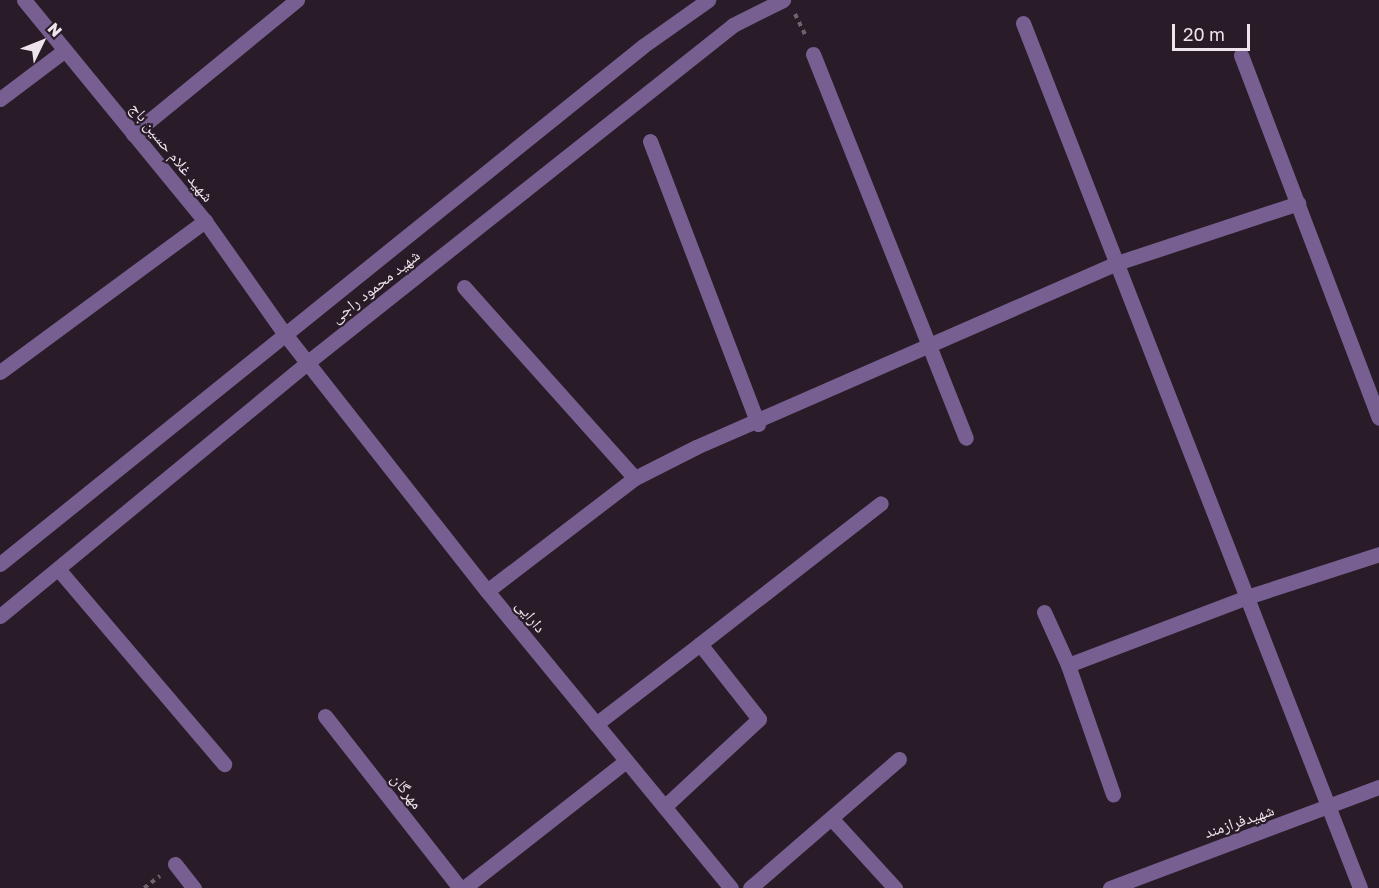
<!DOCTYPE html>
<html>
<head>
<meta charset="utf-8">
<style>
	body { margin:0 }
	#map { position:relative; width:1379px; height:888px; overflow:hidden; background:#291c28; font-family:"Golos Text","Noto Naskh Arabic",sans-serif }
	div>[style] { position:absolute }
	.path>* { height:4px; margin-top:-2px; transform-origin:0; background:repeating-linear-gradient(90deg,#6e626d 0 4.5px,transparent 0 9px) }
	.minor>* { height:15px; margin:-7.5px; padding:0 7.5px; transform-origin:7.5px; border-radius:7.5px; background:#776091 }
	span { translate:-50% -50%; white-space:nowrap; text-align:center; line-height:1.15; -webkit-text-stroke:4.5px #291c28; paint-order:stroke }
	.street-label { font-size:16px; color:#ede4ed }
	.north { position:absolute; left:12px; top:12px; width:60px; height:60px; -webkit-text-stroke:4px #291c28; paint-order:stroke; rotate:47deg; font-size:16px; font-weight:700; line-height:24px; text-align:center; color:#ede4ed }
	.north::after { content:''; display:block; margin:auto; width:21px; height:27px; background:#ede4ed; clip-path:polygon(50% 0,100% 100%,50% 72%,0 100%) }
	.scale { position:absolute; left:1172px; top:24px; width:78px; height:27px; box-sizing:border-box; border:3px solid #ede4ed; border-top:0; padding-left:8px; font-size:18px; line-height:21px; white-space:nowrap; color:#ede4ed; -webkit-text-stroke:4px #291c28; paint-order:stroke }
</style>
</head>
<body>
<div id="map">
	<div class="path">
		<i style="left:795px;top:14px;width:25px;rotate:64deg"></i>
		<i style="left:144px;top:888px;width:20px;rotate:-37deg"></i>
	</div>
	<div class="minor">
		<i style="left:24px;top:0;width:286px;rotate:50.7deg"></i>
		<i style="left:205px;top:221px;width:137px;rotate:54.8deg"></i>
		<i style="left:284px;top:333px;width:328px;rotate:51.8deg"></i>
		<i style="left:487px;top:591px;width:384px;rotate:50.6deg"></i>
		<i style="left:1023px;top:23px;width:928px;rotate:68.71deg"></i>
		<i style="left:813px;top:54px;width:413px;rotate:68.3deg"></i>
		<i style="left:1241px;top:55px;width:388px;rotate:69.2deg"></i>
		<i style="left:0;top:99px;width:81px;rotate:-37deg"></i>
		<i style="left:133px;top:134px;width:212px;rotate:-39.3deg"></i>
		<i style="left:650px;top:141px;width:303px;rotate:69.1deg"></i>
		<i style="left:464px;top:287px;width:256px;rotate:48.2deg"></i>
		<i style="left:0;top:372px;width:255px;rotate:-36.4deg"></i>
		<i style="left:0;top:564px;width:826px;rotate:-38.85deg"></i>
		<i style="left:643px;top:46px;width:80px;rotate:-35.3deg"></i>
		<i style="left:59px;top:570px;width:255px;rotate:49.6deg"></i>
		<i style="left:487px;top:591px;width:186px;rotate:-37.4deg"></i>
		<i style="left:635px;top:478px;width:68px;rotate:-26.9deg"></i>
		<i style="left:696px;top:447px;width:459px;rotate:-23.6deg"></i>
		<i style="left:1117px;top:263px;width:191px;rotate:-18.3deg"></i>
		<i style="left:1044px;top:612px;width:58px;rotate:65.6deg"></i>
		<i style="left:1068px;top:665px;width:191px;rotate:-20.8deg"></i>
		<i style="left:1247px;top:597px;width:139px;rotate:-18deg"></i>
		<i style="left:0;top:616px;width:399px;rotate:-39.5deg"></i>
		<i style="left:308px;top:362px;width:542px;rotate:-38.41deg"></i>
		<i style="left:733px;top:25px;width:56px;rotate:-26.6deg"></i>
		<i style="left:700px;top:644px;width:229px;rotate:-37.9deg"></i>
		<i style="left:1068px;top:665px;width:137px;rotate:70.8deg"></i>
		<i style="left:325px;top:716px;width:219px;rotate:51.9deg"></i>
		<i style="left:596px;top:724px;width:131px;rotate:-37.6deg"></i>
		<i style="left:700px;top:644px;width:95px;rotate:51.8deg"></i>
		<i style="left:759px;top:719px;width:129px;rotate:137.2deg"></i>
		<i style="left:831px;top:818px;width:95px;rotate:47.6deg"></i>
		<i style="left:175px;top:864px;width:31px;rotate:52deg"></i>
		<i style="left:464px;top:888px;width:206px;rotate:-38.1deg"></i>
		<i style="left:750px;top:888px;width:197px;rotate:-40.9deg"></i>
		<i style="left:1110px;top:888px;width:287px;rotate:-20.6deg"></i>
	</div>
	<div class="street-label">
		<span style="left:172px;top:152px;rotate:51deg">شهید غلام حسین باج</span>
		<span style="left:375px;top:286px;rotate:-38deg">شهید محمود راجی</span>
		<span style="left:531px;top:616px;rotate:51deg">دارایی</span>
		<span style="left:407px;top:791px;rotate:52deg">مهرگان</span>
		<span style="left:1239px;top:821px;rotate:-19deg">شهیدفرازمند</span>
	</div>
	<div class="north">N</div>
	<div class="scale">20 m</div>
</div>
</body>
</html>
